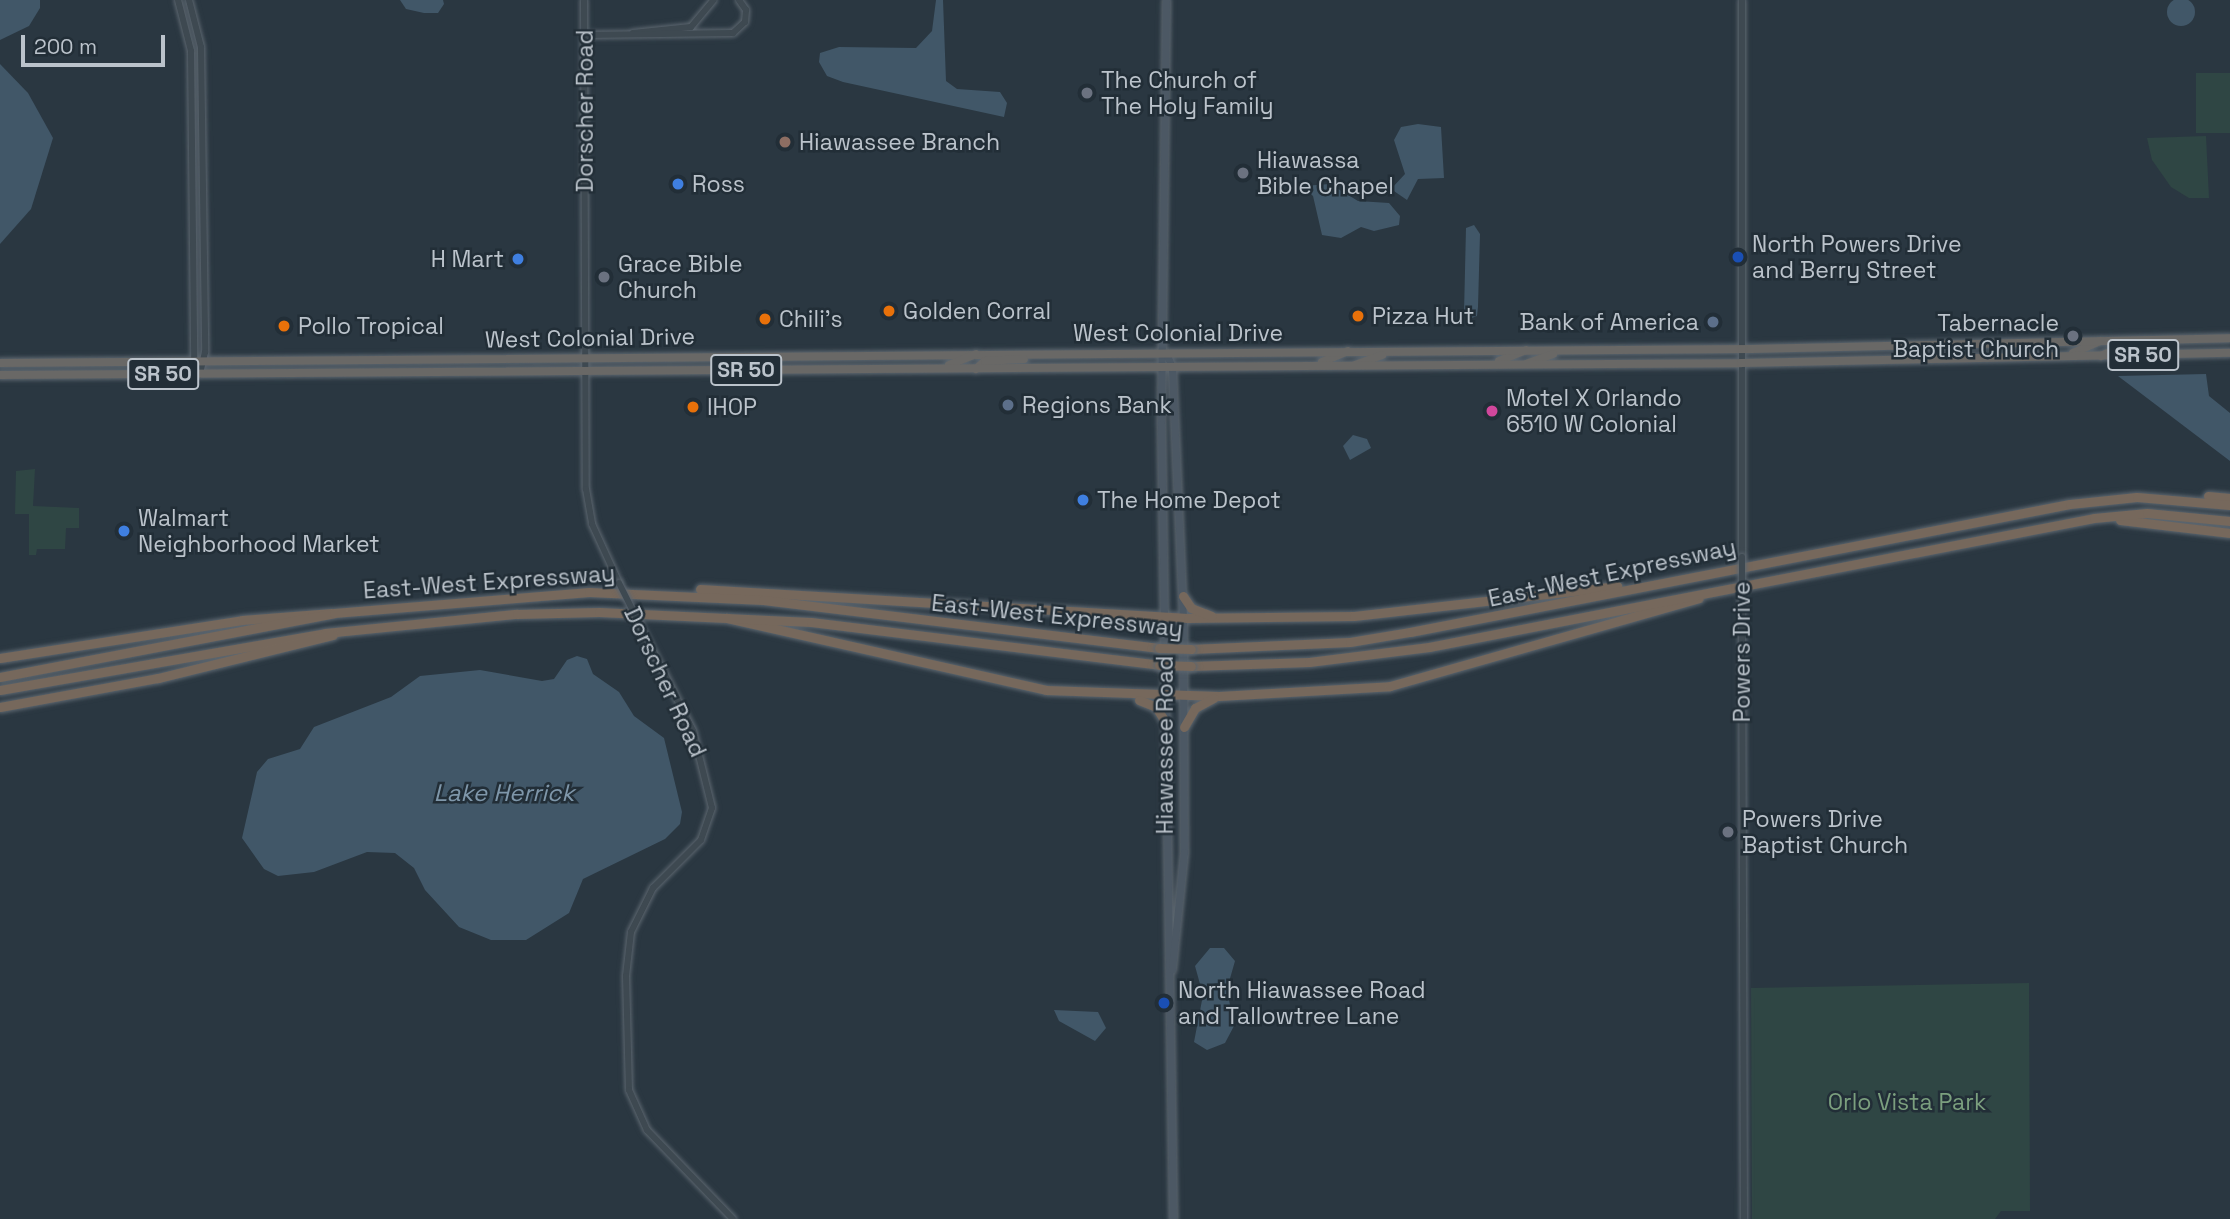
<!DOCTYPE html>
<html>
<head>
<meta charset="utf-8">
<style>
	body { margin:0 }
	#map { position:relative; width:2230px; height:1219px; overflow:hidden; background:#2a3741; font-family:"Space Grotesk",sans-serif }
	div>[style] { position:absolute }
	.green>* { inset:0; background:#2f4644; transform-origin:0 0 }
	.water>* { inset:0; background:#415768 }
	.round { border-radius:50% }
	.roads { filter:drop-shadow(0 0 2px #5c666f) drop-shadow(0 0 2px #5c666f) }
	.tertiary>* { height:6px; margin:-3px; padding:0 3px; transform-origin:3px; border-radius:3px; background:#3e4951 }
	.secondary>* { height:7px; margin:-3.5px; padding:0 3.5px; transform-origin:3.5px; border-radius:3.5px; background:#4c5864 }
	.trunk>* { height:8px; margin:-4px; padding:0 4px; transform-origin:4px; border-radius:4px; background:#696866 }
	.motorway>* { height:9px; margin:-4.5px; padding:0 4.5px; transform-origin:4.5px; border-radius:4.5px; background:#76685c }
	.bridges { filter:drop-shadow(0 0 2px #5c666f) drop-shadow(0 0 2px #5c666f) }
	.tertiary-bridge>* { height:6px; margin:-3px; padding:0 3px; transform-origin:3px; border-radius:3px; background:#3e4951 }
	.motorway-bridge>* { height:9px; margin:-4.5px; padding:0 4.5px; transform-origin:4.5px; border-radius:4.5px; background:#76685c }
	.dots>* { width:19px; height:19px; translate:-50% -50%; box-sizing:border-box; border:4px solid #222e37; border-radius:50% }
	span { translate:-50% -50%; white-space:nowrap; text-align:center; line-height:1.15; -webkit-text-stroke:5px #222e37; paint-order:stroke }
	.shield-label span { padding:2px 5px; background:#222e37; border:2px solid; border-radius:5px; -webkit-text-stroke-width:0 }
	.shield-label { font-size:21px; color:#bbc3cb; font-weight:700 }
	.poi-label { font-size:23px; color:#bbc3cb }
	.left { translate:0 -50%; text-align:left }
	.right { translate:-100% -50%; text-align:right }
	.street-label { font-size:23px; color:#bbc3cb }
	.park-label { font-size:23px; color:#7b9f7e }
	.water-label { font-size:24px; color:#7f97aa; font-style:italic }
	.scale { position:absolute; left:21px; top:35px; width:144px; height:32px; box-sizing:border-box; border:4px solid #bbc3cb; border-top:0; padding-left:9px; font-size:21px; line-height:24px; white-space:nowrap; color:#bbc3cb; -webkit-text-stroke:5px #222e37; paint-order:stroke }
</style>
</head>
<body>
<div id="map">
	<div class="green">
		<i style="left:2196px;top:73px;width:34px;height:60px"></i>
		<i style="clip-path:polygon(2206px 136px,2209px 198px,2189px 198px,2171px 187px,2152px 160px,2147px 138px)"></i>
		<i style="clip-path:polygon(35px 469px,33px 506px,79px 508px,79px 528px,66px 528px,65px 549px,37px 549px,36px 555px,29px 555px,29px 514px,15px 514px,16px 471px)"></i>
		<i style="clip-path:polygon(2029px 983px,2030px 1211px,2001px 1211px,1995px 1219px,1752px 1219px,1751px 988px)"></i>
	</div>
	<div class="water">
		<i class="round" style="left:2167px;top:-2px;width:28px;height:28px"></i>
		<i style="clip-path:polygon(0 0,40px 0,40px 8px,29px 26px,0 40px)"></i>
		<i style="clip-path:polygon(400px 0,443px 0,444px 4px,438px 13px,424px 13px,406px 9px)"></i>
		<i style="clip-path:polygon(936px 0,943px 0,946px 81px,957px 89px,1000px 92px,1007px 103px,1004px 117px,843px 82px,827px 76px,819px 62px,820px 53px,839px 47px,916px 48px,932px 31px)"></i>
		<i style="clip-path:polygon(0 64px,28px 93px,53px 138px,31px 209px,0 244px)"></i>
		<i style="clip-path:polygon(1418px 124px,1441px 127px,1444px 178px,1418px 179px,1407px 200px,1391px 189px,1405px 174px,1394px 140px,1401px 127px)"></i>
		<i style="clip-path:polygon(1330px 184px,1358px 201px,1389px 203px,1400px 216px,1399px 225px,1374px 231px,1361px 227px,1341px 238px,1322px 235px,1313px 196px,1303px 186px)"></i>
		<i style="clip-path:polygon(1474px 225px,1480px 234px,1478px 307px,1477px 316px,1469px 319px,1464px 313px,1466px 228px)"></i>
		<i style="clip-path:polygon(2206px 374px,2209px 396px,2230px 413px,2230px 461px,2118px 376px)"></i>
		<i style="clip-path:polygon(1353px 435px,1367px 439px,1371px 448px,1350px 460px,1343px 446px)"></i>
		<i style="clip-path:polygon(577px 656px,587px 659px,593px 674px,619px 692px,634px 716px,664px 738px,682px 812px,680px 824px,665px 839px,583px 879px,569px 913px,526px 940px,491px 940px,459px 927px,425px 890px,414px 868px,395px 853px,367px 852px,314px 872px,278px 876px,264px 869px,242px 838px,257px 772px,268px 759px,300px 749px,314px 727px,391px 697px,420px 676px,480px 670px,542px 681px,554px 679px,567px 660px)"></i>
		<i style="clip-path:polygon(1210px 948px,1224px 948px,1235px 961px,1227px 989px,1234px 1026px,1225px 1043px,1207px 1050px,1194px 1042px,1203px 995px,1195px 966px)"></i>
		<i style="clip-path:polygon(1054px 1010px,1098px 1012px,1106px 1028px,1095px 1041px,1059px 1021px)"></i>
	</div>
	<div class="roads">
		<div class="tertiary">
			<i style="left:178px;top:0;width:53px;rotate:75.7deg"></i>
			<i style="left:191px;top:51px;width:310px;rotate:89.4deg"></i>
			<i style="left:194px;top:361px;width:14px;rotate:65deg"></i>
			<i style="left:189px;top:0;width:49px;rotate:75.7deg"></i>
			<i style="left:201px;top:47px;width:305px;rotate:89.2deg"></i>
			<i style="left:205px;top:352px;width:23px;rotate:103deg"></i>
			<i style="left:584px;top:0;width:489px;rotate:89.8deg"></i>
			<i style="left:586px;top:489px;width:36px;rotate:80deg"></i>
			<i style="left:592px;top:524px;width:65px;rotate:65.4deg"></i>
			<i style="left:1742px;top:0;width:557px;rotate:90deg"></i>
			<i style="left:633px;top:33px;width:58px;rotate:-5.9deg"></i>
			<i style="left:691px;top:27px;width:35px;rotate:-50deg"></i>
			<i style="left:585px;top:35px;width:148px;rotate:-0.8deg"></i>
			<i style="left:733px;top:33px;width:16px;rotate:-43deg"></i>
			<i style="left:745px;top:22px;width:12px;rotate:-85deg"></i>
			<i style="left:746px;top:10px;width:12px;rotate:-125deg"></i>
			<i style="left:1742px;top:599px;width:620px;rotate:89.82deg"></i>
			<i style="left:639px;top:623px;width:121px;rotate:63.4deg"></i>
			<i style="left:693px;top:731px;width:79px;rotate:76.1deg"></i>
			<i style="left:712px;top:808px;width:34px;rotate:109deg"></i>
			<i style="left:701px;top:840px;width:68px;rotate:135deg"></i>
			<i style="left:653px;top:888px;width:49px;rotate:116.6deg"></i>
			<i style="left:631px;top:932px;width:44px;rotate:96.5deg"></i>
			<i style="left:626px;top:976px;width:114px;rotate:88.5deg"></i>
			<i style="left:629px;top:1090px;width:44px;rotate:65.8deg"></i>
			<i style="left:647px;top:1130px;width:124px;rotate:46deg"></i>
		</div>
		<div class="secondary">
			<i style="left:1166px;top:0;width:424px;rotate:90.7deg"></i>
			<i style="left:1161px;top:424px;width:795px;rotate:89.14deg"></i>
			<i style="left:1166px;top:353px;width:15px;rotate:67deg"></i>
			<i style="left:1172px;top:367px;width:251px;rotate:87.5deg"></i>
			<i style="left:1183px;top:618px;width:234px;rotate:89.8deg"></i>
			<i style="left:1184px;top:852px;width:118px;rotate:95.9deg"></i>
		</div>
		<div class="trunk">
			<i style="left:2073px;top:353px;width:30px;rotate:-24deg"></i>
			<i style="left:2101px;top:356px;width:26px;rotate:-25deg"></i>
			<i style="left:1499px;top:361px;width:29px;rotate:-22deg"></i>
			<i style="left:1322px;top:362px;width:28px;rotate:-23deg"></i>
			<i style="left:0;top:363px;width:1751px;rotate:-0.46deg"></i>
			<i style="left:1751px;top:349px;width:479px;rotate:-1.3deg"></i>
			<i style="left:1526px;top:364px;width:29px;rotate:-20deg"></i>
			<i style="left:949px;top:365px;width:29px;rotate:-22deg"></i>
			<i style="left:1355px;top:365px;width:29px;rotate:-20deg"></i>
			<i style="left:976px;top:369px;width:12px;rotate:-42deg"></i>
			<i style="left:985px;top:361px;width:39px;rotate:-3deg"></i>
			<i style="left:0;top:375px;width:1741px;rotate:-0.39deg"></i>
			<i style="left:1741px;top:363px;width:489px;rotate:-1.2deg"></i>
		</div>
		<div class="motorway">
			<i style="left:2208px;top:496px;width:22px;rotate:5deg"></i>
			<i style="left:2120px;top:520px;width:111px;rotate:6.7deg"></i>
			<i style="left:700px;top:589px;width:489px;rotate:3.4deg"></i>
			<i style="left:1188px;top:618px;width:166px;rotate:-0.7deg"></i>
			<i style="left:1354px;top:616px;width:265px;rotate:-6.5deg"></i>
			<i style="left:1183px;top:596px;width:14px;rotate:56deg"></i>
			<i style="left:1191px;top:608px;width:22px;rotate:21deg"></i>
			<i style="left:727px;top:618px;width:327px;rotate:12.7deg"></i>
			<i style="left:1046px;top:690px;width:173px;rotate:2deg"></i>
			<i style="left:1219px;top:696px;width:171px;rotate:-3.3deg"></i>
			<i style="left:1390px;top:686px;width:321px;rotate:-15.9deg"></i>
			<i style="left:1191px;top:649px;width:159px;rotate:-2.5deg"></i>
			<i style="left:1350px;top:642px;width:61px;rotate:-9.5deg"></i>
			<i style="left:1410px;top:632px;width:672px;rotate:-10.98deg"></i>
			<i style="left:2070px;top:504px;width:67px;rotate:-6deg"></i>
			<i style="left:2137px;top:497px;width:93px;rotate:4.9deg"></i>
			<i style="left:0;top:658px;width:245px;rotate:-8.9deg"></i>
			<i style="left:242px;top:620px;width:90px;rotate:-4.4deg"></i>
			<i style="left:1191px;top:666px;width:118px;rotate:-1.9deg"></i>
			<i style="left:1309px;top:662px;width:121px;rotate:-7.1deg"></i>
			<i style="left:1429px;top:647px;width:677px;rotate:-10.98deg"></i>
			<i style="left:2094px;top:518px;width:53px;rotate:-5.4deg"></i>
			<i style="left:2147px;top:513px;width:83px;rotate:5.5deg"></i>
			<i style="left:0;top:677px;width:340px;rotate:-10.8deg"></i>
			<i style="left:334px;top:613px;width:256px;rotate:-4.7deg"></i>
			<i style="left:589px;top:592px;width:174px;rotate:2.6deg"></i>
			<i style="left:763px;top:600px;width:399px;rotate:6.9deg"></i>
			<i style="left:0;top:690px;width:330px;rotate:-9.9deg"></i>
			<i style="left:325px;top:633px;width:193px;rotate:-5.7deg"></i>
			<i style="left:517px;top:614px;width:82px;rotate:-1.4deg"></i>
			<i style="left:599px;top:612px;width:212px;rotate:2.7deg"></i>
			<i style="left:811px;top:622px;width:351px;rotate:7deg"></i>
			<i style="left:1139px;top:700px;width:18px;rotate:22deg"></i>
			<i style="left:1156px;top:707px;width:19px;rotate:58deg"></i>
			<i style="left:0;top:707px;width:161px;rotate:-10.4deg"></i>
			<i style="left:158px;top:678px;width:180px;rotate:-13.8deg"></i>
			<i style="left:1184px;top:727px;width:22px;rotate:-60deg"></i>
			<i style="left:1195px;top:708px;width:21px;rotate:-28deg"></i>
		</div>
	</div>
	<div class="bridges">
		<div class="tertiary-bridge">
			<i style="left:1742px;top:557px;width:42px;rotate:90deg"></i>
			<i style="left:619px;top:583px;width:45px;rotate:63.4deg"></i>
		</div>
		<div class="motorway-bridge">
			<i style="left:1159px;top:648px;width:32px;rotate:2deg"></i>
			<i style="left:1159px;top:665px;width:32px;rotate:2deg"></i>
		</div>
	</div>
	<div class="dots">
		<i style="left:1087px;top:93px;background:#6b7280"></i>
		<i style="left:785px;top:142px;background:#8d6e63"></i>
		<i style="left:1243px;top:173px;background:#6b7280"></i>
		<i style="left:678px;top:184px;background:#3f7fe0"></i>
		<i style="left:1738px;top:257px;background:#1a4fb4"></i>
		<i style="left:518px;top:259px;background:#3f7fe0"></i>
		<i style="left:604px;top:277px;background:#6b7280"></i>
		<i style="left:889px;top:311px;background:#e8710a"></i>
		<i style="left:1358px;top:316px;background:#e8710a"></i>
		<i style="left:765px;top:319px;background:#e8710a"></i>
		<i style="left:1713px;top:322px;background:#5c6f8a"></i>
		<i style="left:284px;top:326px;background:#e8710a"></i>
		<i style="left:2073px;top:336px;background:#6b7280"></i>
		<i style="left:1008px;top:405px;background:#5c6f8a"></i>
		<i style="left:693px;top:407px;background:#e8710a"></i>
		<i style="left:1492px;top:411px;background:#d1479c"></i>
		<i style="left:1083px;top:500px;background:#3f7fe0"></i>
		<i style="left:124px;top:531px;background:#3f7fe0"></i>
		<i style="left:1728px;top:832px;background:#6b7280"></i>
		<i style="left:1164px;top:1003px;background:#1a4fb4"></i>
	</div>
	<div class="shield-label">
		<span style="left:2143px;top:355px">SR 50</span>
		<span style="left:746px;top:370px">SR 50</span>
		<span style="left:163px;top:374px">SR 50</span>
	</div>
	<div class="poi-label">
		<span class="left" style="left:1101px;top:93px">The Church of<br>The Holy Family</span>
		<span class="left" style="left:799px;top:142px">Hiawassee Branch</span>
		<span class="left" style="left:1257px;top:173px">Hiawassa<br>Bible Chapel</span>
		<span class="left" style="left:692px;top:184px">Ross</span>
		<span class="left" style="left:1752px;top:257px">North Powers Drive<br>and Berry Street</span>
		<span class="right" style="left:504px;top:259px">H Mart</span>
		<span class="left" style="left:618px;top:277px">Grace Bible<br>Church</span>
		<span class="left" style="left:903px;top:311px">Golden Corral</span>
		<span class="left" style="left:1372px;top:316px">Pizza Hut</span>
		<span class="left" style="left:779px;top:319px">Chili's</span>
		<span class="right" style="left:1699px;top:322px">Bank of America</span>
		<span class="right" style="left:2059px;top:336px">Tabernacle<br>Baptist Church</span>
		<span class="left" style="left:298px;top:326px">Pollo Tropical</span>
		<span class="left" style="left:1506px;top:411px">Motel X Orlando<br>6510 W Colonial</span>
		<span class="left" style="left:1022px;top:405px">Regions Bank</span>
		<span class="left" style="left:707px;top:407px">IHOP</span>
		<span class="left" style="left:1097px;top:500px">The Home Depot</span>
		<span class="left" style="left:138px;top:531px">Walmart<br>Neighborhood Market</span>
		<span class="left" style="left:1742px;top:832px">Powers Drive<br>Baptist Church</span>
		<span class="left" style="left:1178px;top:1003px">North Hiawassee Road<br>and Tallowtree Lane</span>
	</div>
	<div class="street-label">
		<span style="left:585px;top:111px;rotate:-90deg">Dorscher Road</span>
		<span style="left:1178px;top:333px">West Colonial Drive</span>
		<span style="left:590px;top:338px;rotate:-1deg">West Colonial Drive</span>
		<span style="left:1612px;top:573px;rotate:-12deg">East-West Expressway</span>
		<span style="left:489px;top:582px;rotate:-4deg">East-West Expressway</span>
		<span style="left:1057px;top:616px;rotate:6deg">East-West Expressway</span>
		<span style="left:1742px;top:652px;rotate:-90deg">Powers Drive</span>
		<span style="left:665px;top:682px;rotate:65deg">Dorscher Road</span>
		<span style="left:1165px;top:745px;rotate:-90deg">Hiawassee Road</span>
	</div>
	<div class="park-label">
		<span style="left:1907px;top:1102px">Orlo Vista Park</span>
	</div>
	<div class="water-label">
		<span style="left:504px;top:793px">Lake Herrick</span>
	</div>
	<div class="scale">200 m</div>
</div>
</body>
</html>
